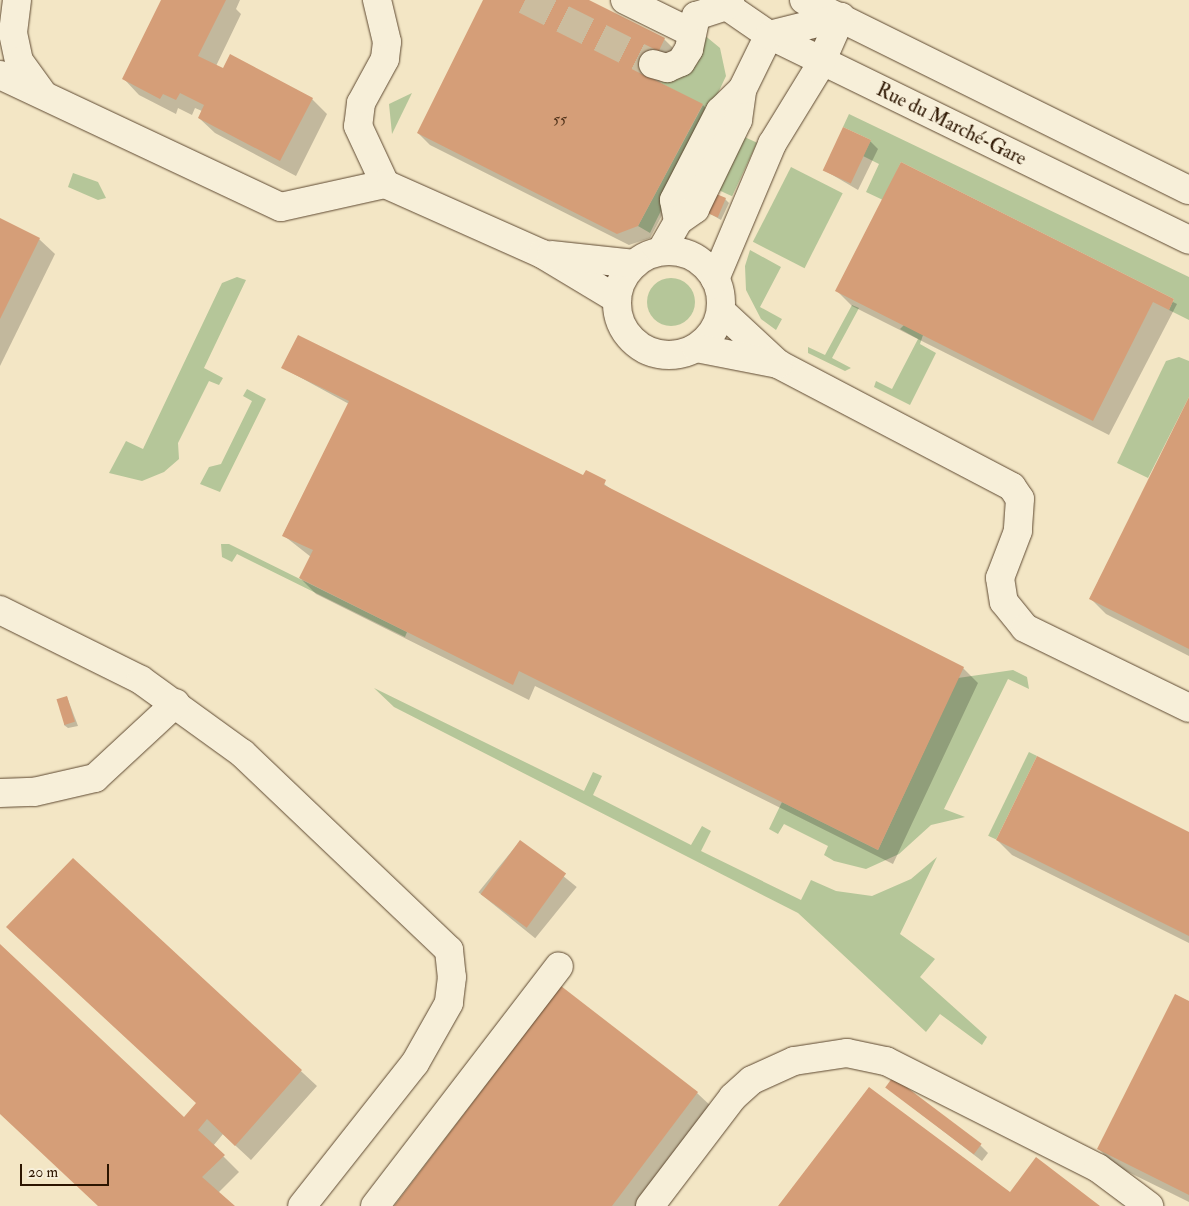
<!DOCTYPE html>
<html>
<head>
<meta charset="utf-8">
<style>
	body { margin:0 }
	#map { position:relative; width:1189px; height:1206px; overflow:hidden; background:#f3e6c5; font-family:"IM FELL Double Pica",serif }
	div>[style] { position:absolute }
	.green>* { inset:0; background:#b5c699; transform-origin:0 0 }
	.round { border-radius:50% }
	.shadow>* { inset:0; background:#0003; transform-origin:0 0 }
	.building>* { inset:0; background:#d59e78; transform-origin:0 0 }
	.minor-tunnel>* { height:28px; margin-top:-14px; transform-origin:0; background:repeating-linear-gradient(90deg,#cbbc9e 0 28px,transparent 0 42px) }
	.roads { filter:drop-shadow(0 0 1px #5e4931) drop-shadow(0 0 1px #5e4931) }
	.minor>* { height:28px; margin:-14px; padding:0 14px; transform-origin:14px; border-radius:14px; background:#f7efd9 }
	.minor>.ring { margin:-14px; padding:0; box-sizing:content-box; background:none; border:28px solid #f7efd9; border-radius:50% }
	span { translate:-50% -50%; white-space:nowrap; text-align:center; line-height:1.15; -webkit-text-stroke:4px #f7efd9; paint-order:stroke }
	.number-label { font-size:16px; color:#56371e }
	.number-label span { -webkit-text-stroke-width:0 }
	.street-label { font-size:19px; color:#2c1500 }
	.scale { position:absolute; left:20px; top:1164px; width:89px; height:22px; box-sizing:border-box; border:2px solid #2c1500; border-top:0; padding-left:6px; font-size:15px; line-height:18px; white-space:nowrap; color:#2c1500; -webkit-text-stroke:4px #f7efd9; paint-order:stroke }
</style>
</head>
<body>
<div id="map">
	<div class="green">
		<i style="clip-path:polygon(703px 34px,720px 48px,726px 76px,711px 108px,706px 106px,701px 117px,706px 120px,650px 233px,638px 226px,703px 105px,660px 83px,697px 64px)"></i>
		<i style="clip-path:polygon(412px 93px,392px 134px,389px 104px)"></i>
		<i style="clip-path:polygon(849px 114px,1189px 277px,1189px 320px,1169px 310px,1174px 299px,901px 162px,883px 200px,866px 192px,879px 164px,863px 156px,871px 140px,843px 127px)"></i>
		<i style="left:738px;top:134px;width:21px;height:59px;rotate:25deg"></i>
		<i style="left:791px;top:167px;width:58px;height:84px;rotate:27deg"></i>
		<i style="clip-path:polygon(73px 173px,98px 182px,106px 198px,98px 200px,68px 187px)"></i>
		<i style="clip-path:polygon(750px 250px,781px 267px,760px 307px,782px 319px,776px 330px,761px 319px,746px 290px,745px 266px)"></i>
		<i style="clip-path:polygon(237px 277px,246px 280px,204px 368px,223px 378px,219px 385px,209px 381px,178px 443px,179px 459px,164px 472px,142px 481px,109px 473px,126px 441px,143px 449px,222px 283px)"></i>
		<i class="round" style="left:647px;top:278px;width:48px;height:48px"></i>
		<i style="clip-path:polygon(852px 305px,859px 308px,832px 358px,851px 368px,845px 371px,808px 353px,808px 347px,825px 355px)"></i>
		<i style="clip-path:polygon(904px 325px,923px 335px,920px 344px,936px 353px,910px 405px,874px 387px,876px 381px,892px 389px,918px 339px,900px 329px)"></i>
		<i style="clip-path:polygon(1179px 357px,1189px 361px,1189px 397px,1148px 478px,1117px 463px,1166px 361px)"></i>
		<i style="clip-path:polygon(247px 389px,266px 399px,220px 492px,200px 484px,209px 467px,221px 464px,252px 401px,243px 396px)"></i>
		<i style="clip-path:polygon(221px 544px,229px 544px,407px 632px,405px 637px,237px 554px,232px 562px,222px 557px)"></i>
		<i style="clip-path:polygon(1013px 670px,1027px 677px,1029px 689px,1008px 679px,944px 809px,965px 817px,931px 825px,899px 854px,866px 869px,834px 861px,824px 855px,828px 846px,784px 824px,778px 834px,769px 829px,782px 802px,878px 850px,958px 678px)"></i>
		<i style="clip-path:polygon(374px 688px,584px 791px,593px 772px,602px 776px,593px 795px,691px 845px,702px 826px,711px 831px,701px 851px,801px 900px,811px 880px,836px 891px,872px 896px,911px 879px,937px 857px,900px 934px,935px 959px,920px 977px,987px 1037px,982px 1045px,940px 1014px,926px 1032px,798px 913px,394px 707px)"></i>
		<i style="left:1037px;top:756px;width:93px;height:9px;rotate:116deg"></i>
	</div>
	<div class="shadow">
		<i style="clip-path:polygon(163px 0,240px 0,236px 9px,241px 14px,216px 66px,312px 99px,327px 114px,296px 176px,215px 133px,199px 118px,202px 111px,195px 108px,192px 115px,178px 108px,176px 114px,139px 95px,124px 79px)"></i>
		<i style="clip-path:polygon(484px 0,586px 0,664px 39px,676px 51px,660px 84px,703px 105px,714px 117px,650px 238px,629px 245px,430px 145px,418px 133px)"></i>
		<i style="clip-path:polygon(870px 141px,878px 149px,858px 190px,824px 170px)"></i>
		<i style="clip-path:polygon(901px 163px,1177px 304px,1109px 435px,852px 306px,837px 291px)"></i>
		<i style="clip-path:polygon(725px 199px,729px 203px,721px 220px,707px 212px)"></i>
		<i style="clip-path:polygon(0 219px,39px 239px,55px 254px,0 366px)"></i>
		<i style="clip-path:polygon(283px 368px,584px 476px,586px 471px,618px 494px,963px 668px,978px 683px,893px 864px,535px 686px,529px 700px,316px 594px,300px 578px,311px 557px,283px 535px,349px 404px)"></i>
		<i style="clip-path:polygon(1189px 400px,1189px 656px,1106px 614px,1090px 598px)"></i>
		<i style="clip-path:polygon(67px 697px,78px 726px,68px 728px,64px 725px)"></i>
		<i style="clip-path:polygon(1189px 833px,1189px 943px,1012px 855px,997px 840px)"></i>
		<i style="left:520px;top:841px;width:73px;height:66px;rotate:39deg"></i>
		<i style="clip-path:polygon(73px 860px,317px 1086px,251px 1160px,223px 1134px,213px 1146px,239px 1172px,218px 1193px,233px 1206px,99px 1206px,0 1112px,0 946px,184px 1119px,197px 1103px)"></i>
		<i style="clip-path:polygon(1189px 1003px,1189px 1202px,1114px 1165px,1099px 1149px)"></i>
		<i style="clip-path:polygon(886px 1087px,980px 1145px,988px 1153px,982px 1161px)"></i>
		<i style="clip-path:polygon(697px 1093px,713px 1108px,639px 1206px,395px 1206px)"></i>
	</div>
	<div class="building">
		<i style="clip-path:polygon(161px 0,226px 0,198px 56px,223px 68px,230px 54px,313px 98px,280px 161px,198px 118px,204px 105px,180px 93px,176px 100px,163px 94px,160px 99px,122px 79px)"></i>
		<i style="clip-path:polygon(483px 0,589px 0,665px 38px,647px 76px,703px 104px,638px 226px,617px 234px,417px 133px)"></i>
		<i style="left:843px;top:127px;width:31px;height:48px;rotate:25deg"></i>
		<i style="clip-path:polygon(901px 162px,1174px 299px,1169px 310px,1153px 302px,1093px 421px,835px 291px)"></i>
		<i style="left:714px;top:193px;width:13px;height:21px;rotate:23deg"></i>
		<i style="clip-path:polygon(0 218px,40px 238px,0 319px)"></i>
		<i style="clip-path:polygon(298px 335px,583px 475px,586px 470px,606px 480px,604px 485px,964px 667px,878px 850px,519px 671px,513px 685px,299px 578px,313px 550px,282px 536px,349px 401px,281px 368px)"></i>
		<i style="clip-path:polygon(1189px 397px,1189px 649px,1089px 599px)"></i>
		<i style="left:67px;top:696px;width:27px;height:11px;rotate:73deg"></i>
		<i style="clip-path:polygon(1037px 756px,1189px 832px,1189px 936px,996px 840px)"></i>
		<i style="left:520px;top:840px;width:57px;height:67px;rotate:36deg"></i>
		<i style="clip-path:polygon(73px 858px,302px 1070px,235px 1146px,207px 1119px,198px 1130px,225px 1155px,202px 1177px,235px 1206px,98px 1206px,0 1114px,0 944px,184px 1117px,196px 1103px,6px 927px)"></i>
		<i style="clip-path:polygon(561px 986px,698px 1092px,612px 1206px,394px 1206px)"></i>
		<i style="clip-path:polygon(1175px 994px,1189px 1001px,1189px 1195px,1097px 1149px)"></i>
		<i style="left:893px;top:1077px;width:111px;height:13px;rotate:37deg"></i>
		<i style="clip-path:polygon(869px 1087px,1010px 1192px,1036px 1157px,1100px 1206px,778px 1206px)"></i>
	</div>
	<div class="minor-tunnel">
		<i style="left:525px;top:0;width:143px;rotate:26.6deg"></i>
	</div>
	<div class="roads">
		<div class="minor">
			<i style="left:17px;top:0;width:33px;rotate:97deg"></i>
			<i style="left:13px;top:33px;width:29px;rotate:78deg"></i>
			<i style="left:19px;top:61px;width:41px;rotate:54deg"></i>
			<i style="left:377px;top:0;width:43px;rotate:76.6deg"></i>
			<i style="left:387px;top:42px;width:17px;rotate:97deg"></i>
			<i style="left:385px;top:59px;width:50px;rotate:118.6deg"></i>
			<i style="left:361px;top:103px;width:23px;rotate:97deg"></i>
			<i style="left:358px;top:126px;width:64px;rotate:65deg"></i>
			<i style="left:385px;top:184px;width:172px;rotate:24deg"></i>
			<i style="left:542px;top:254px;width:87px;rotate:31deg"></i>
			<i style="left:625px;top:0;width:72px;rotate:26.2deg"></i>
			<i style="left:718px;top:0;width:62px;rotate:34.5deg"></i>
			<i style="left:769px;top:35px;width:467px;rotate:26deg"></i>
			<i style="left:804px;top:0;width:429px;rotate:26.3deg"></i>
			<i style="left:653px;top:64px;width:15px;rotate:16deg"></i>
			<i style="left:667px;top:68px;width:15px;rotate:-23deg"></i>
			<i style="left:681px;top:62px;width:15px;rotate:-58deg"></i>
			<i style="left:689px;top:49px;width:34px;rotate:-78deg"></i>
			<i style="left:696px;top:16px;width:33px;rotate:-18deg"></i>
			<i style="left:727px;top:6px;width:7px;rotate:-63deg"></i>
			<i style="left:0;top:75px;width:310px;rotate:25.2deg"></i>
			<i style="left:281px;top:207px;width:107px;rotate:-12.5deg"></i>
			<i style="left:678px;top:221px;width:21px;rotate:-101deg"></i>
			<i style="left:674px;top:200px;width:100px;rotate:-62.7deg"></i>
			<i style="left:720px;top:111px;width:30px;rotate:-44deg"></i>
			<i class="ring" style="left:617px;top:251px;width:76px;height:76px"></i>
			<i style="left:661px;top:251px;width:34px;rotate:-60deg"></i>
			<i style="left:678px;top:221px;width:21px;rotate:-35deg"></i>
			<i style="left:695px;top:209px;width:99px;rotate:-64.2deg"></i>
			<i style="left:738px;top:120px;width:30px;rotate:-82deg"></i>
			<i style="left:742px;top:90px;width:61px;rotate:-63.9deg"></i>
			<i style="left:769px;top:35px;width:74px;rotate:-14deg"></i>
			<i style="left:551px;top:255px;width:84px;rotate:6.1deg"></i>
			<i style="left:715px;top:279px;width:147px;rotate:-67.1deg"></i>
			<i style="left:772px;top:144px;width:88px;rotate:-58.5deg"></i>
			<i style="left:818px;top:69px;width:57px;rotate:-66.1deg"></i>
			<i style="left:721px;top:311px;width:78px;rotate:42.9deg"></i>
			<i style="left:778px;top:364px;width:264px;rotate:27.7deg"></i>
			<i style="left:1012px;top:487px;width:14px;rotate:56deg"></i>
			<i style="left:1020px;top:499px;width:32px;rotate:94deg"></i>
			<i style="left:1018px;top:531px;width:50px;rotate:111deg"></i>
			<i style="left:1000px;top:578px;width:24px;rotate:81deg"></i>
			<i style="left:1004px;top:602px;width:33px;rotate:51deg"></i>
			<i style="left:1025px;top:628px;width:182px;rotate:26deg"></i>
			<i style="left:696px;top:348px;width:84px;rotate:11deg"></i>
			<i style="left:0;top:610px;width:157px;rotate:26.4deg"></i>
			<i style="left:141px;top:680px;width:125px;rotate:35.9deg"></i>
			<i style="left:242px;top:753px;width:286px;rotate:43.6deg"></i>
			<i style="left:449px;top:950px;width:27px;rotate:84deg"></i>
			<i style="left:452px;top:977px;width:26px;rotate:97deg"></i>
			<i style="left:449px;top:1003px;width:69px;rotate:119.5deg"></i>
			<i style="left:415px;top:1063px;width:182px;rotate:128.3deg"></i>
			<i style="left:0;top:793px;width:34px;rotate:-2deg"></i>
			<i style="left:34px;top:792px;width:63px;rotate:-12.9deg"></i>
			<i style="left:95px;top:778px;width:110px;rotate:-42.8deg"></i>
			<i style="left:375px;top:1206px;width:302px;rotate:-52.5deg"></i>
			<i style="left:650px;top:1206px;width:137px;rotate:-52.7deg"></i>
			<i style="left:733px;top:1097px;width:25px;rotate:-42deg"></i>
			<i style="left:752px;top:1080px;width:46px;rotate:-24.3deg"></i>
			<i style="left:794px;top:1061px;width:54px;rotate:-8.6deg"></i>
			<i style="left:847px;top:1053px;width:40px;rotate:12deg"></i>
			<i style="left:886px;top:1061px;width:237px;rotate:26.8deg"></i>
			<i style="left:1098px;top:1168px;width:64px;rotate:36.7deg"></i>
		</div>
	</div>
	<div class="number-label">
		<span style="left:560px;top:119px">55</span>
	</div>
	<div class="street-label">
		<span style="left:951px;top:125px;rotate:26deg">Rue du Marché-Gare</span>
	</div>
	<div class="scale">20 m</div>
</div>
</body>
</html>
